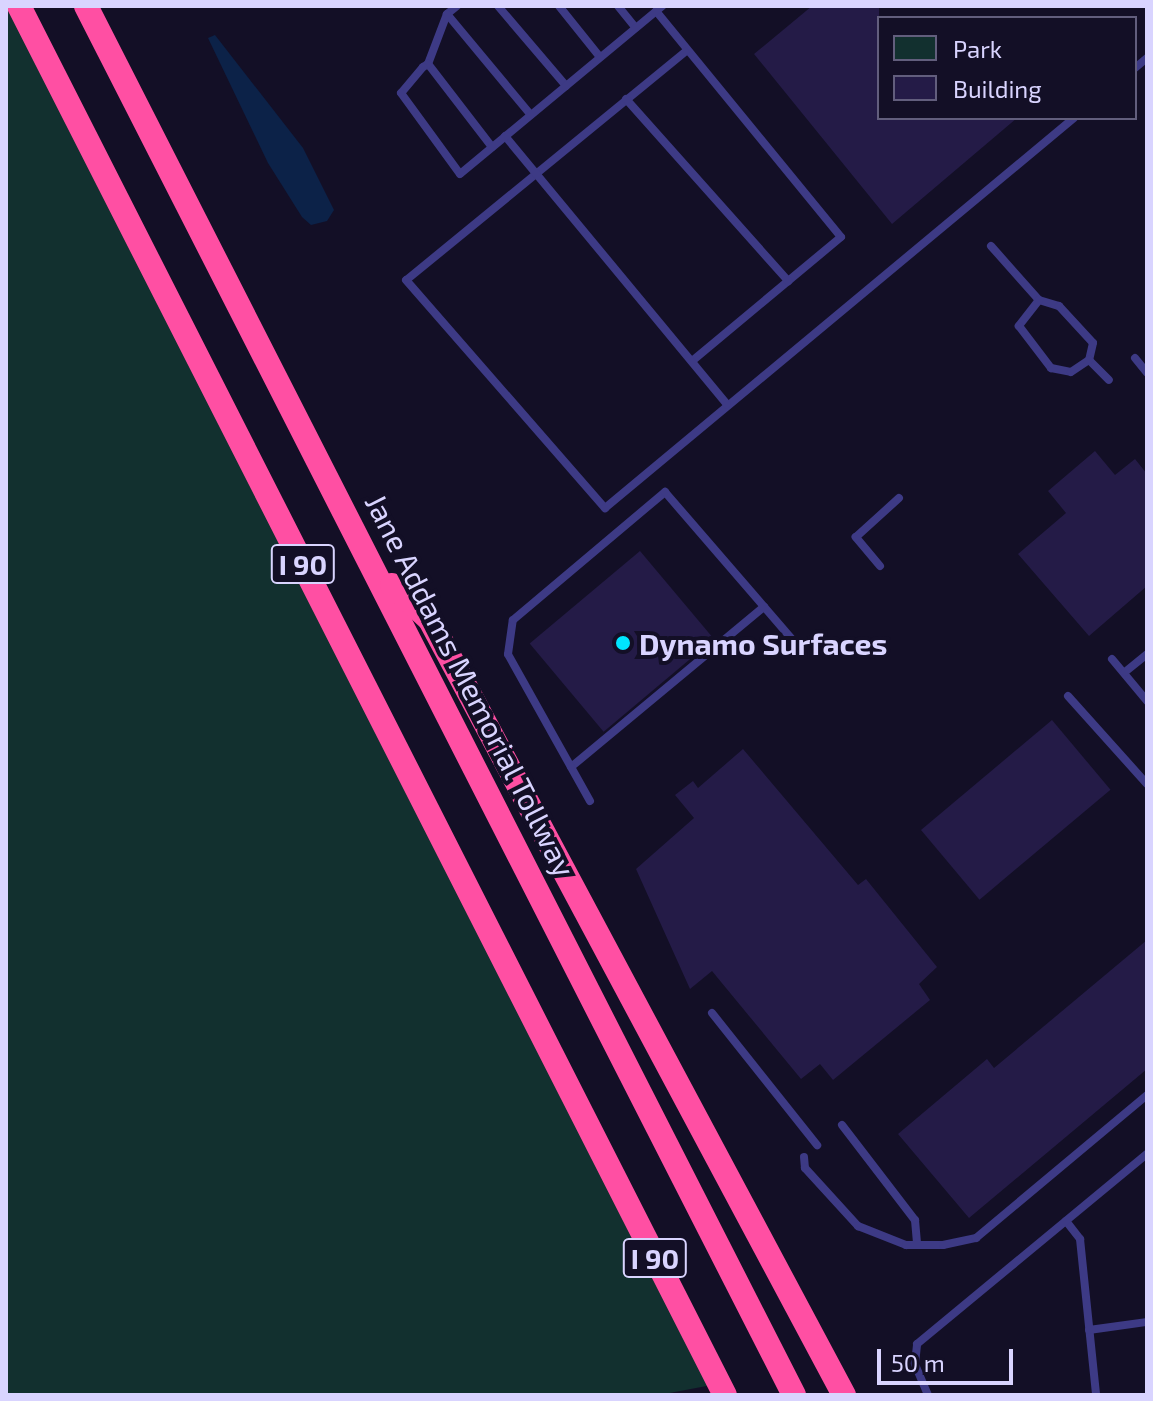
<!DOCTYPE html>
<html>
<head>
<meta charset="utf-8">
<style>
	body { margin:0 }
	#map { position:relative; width:1153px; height:1401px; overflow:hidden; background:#130f26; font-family:"Exo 2",sans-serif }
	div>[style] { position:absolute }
	.green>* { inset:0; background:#12302f }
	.water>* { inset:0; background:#0c2248 }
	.building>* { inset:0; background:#241b47; transform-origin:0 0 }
	.service>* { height:8px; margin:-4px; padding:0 4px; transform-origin:4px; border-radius:4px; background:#3d3a85 }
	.motorway>* { height:24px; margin:-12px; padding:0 12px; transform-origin:12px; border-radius:12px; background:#ff4fa3 }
	.dots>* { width:22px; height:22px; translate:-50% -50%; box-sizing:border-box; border:4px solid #130f26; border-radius:50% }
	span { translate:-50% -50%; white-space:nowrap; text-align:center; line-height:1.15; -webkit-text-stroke:8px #130f26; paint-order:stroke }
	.shield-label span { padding:2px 6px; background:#130f26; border:2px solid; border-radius:6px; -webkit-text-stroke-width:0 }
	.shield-label { font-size:28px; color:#d9d4ff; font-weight:700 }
	.poi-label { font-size:30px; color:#d9d4ff; font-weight:700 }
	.left { translate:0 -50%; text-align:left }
	.street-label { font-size:30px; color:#d9d4ff }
	.frame { position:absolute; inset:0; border:8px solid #d9d4ff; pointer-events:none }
	.legend { position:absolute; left:877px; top:16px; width:260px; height:104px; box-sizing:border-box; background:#130f26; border:2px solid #625e7d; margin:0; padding:10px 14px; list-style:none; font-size:24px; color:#d9d4ff }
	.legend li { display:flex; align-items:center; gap:16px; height:40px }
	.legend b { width:40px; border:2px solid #625e7d }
	.scale { position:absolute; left:877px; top:1349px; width:136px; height:36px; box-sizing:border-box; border:4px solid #d9d4ff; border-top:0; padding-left:10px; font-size:24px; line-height:28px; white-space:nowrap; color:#d9d4ff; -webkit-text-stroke:6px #130f26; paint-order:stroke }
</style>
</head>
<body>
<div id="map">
	<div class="green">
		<i style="clip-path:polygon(6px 6px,16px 6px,712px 1385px,659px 1395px,6px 1395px)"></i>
	</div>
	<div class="water">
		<i style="clip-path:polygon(215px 35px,303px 148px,334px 210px,327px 221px,311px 225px,302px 217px,268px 163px,208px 38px)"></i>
	</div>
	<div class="building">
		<i style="clip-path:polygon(812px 6px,879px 6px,879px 118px,1017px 118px,892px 224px,754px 54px)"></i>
		<i style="clip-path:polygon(1095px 451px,1115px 475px,1135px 459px,1147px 474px,1147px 586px,1089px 636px,1018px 554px,1066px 513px,1048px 491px)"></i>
		<i style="left:640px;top:551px;width:115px;height:144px;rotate:50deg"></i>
		<i style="left:1052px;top:720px;width:91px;height:171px;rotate:50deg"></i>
		<i style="clip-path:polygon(743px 749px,858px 885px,866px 879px,937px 967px,919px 984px,930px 1000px,833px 1080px,820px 1064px,801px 1079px,712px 971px,690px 989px,636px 869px,694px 818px,675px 795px,693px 781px,698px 788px)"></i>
		<i style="clip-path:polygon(1147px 940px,1147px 1069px,969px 1218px,898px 1134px,987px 1059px,994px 1068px)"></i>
	</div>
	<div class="service">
		<i style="left:457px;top:6px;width:13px;rotate:141deg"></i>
		<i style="left:447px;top:14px;width:131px;rotate:50.3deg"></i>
		<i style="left:498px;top:6px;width:105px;rotate:49.6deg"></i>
		<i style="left:559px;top:6px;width:65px;rotate:51.2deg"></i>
		<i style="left:618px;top:6px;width:28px;rotate:51deg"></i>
		<i style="left:656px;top:11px;width:292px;rotate:50.7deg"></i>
		<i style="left:841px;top:237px;width:194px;rotate:140.2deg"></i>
		<i style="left:685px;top:52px;width:360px;rotate:140.7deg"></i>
		<i style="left:406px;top:280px;width:303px;rotate:48.9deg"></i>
		<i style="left:605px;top:508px;width:610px;rotate:-39.75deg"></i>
		<i style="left:428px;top:64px;width:53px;rotate:-69.2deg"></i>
		<i style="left:1135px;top:68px;width:16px;rotate:-40deg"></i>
		<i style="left:626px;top:99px;width:244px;rotate:48.3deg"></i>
		<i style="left:505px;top:136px;width:348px;rotate:50.4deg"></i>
		<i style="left:492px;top:147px;width:105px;rotate:-127.6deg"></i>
		<i style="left:428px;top:64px;width:6px;rotate:149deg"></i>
		<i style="left:423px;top:67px;width:34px;rotate:130deg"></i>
		<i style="left:401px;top:93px;width:100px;rotate:53.9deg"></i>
		<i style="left:460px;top:174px;width:263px;rotate:-39.7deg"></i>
		<i style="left:991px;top:246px;width:72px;rotate:48.4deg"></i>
		<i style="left:1039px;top:300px;width:21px;rotate:17deg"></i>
		<i style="left:1059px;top:306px;width:50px;rotate:47.4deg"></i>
		<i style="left:1093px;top:343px;width:17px;rotate:103deg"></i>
		<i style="left:1089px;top:360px;width:28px;rotate:45deg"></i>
		<i style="left:1039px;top:300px;width:33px;rotate:128deg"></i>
		<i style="left:1019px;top:326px;width:53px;rotate:52.7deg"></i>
		<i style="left:1051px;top:368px;width:20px;rotate:11deg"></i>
		<i style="left:1071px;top:372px;width:22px;rotate:-34deg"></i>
		<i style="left:1135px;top:358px;width:19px;rotate:51deg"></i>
		<i style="left:880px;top:566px;width:38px;rotate:-130deg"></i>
		<i style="left:856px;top:537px;width:58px;rotate:-42.2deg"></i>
		<i style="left:1112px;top:659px;width:55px;rotate:50.2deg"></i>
		<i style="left:1125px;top:672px;width:28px;rotate:-39deg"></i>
		<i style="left:1068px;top:696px;width:118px;rotate:48.1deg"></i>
		<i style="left:571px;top:767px;width:251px;rotate:-39.7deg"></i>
		<i style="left:590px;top:801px;width:168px;rotate:-119.2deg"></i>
		<i style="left:508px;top:654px;width:34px;rotate:-82deg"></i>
		<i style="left:513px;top:620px;width:199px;rotate:-40.1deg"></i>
		<i style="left:665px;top:492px;width:193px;rotate:49.2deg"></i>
		<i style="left:712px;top:1013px;width:169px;rotate:51.5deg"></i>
		<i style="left:842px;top:1125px;width:120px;rotate:52.5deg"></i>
		<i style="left:915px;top:1220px;width:25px;rotate:85deg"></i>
		<i style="left:804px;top:1157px;width:11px;rotate:85deg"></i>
		<i style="left:805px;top:1168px;width:79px;rotate:47.6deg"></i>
		<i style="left:858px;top:1226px;width:52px;rotate:21.6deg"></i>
		<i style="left:906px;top:1245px;width:37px"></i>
		<i style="left:943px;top:1245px;width:34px;rotate:-12deg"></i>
		<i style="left:976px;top:1238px;width:223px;rotate:-39.9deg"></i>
		<i style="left:1066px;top:1221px;width:23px;rotate:52deg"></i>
		<i style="left:1080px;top:1239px;width:157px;rotate:84.1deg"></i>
		<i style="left:1089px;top:1330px;width:59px;rotate:-7.9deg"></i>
		<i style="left:928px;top:1395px;width:34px;rotate:-113deg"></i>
		<i style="left:915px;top:1364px;width:20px;rotate:-84deg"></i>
		<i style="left:917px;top:1344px;width:298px;rotate:-39.6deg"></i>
	</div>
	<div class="motorway">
		<i style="left:19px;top:6px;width:1558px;rotate:63.06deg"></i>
		<i style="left:86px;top:6px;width:1559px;rotate:62.99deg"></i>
		<i style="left:392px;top:585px;width:52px;rotate:42.6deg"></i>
		<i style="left:430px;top:620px;width:879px;rotate:61.89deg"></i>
	</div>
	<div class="dots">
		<i style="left:623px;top:643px;background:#00e5ff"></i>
	</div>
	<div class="shield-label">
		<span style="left:303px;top:564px">I 90</span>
		<span style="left:655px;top:1258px">I 90</span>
	</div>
	<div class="poi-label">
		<span class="left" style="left:639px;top:643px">Dynamo Surfaces</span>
	</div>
	<div class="street-label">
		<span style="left:471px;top:685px;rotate:63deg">Jane Addams Memorial Tollway</span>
	</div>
	<div class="frame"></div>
	<ul class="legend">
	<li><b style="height:22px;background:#12302f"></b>Park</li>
	<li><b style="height:22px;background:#241b47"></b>Building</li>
	</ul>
	<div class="scale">50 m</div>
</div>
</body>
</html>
